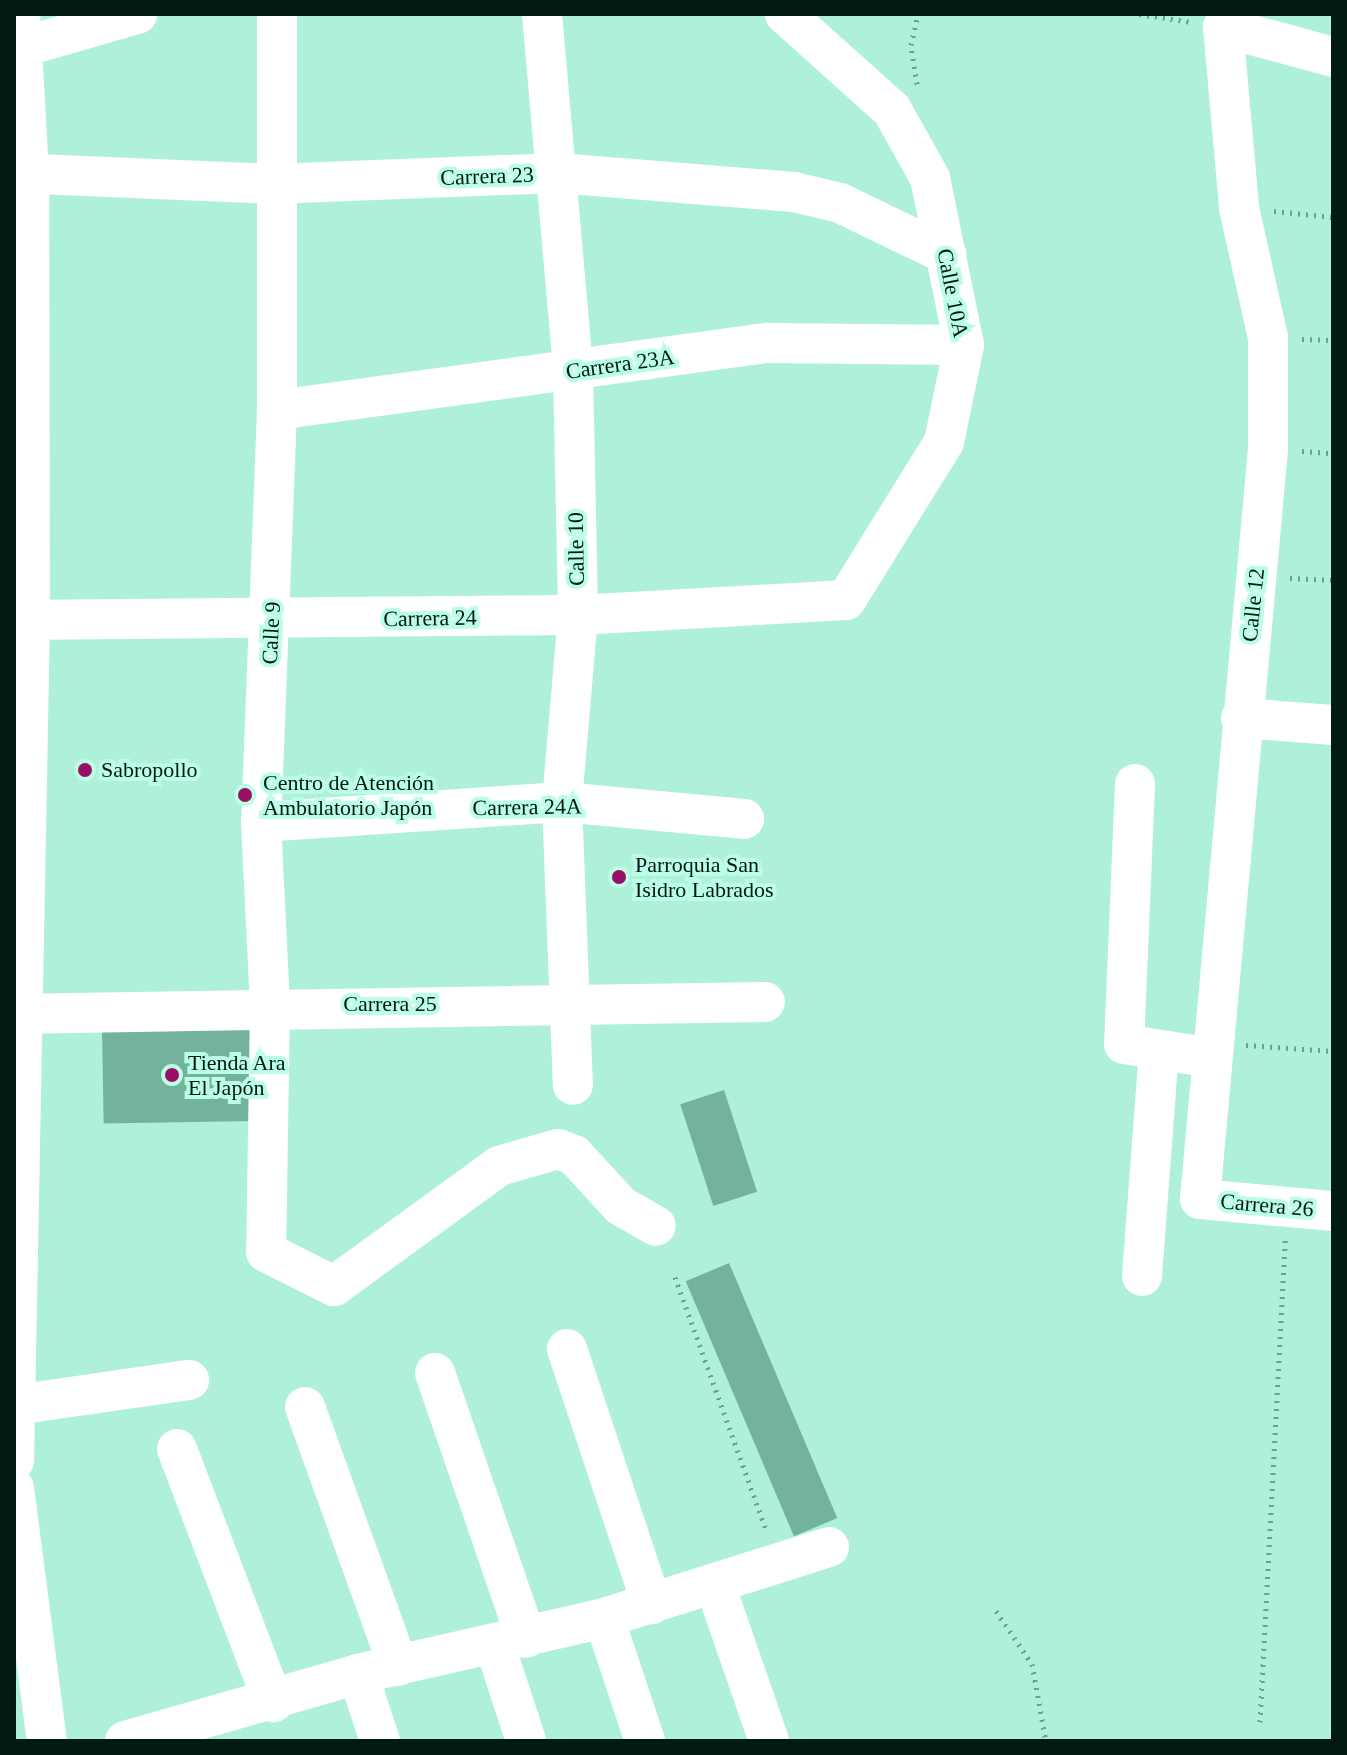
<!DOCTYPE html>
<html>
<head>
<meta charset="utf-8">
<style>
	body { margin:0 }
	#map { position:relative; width:1347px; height:1755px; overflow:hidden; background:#aff1d8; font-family:"Times New Roman",serif }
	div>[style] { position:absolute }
	.building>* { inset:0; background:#73b29b; transform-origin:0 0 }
	.path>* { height:5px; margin-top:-2.5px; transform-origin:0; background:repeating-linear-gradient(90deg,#6c9f8c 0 2px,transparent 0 8px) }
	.minor>* { height:40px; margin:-20px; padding:0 20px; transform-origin:20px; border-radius:20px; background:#fff }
	.dots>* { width:22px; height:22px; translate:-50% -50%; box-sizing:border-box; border:4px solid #bcfee5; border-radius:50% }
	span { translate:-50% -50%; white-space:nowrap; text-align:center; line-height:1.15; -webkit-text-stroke:8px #bcfee5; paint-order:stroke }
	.street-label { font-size:22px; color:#011b12 }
	.poi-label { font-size:22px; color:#011b12 }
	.left { translate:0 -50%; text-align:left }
	.frame { position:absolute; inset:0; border:16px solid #011b12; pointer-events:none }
</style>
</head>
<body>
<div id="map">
	<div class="building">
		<i style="left:252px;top:1027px;width:94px;height:150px;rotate:89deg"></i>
		<i style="left:724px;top:1090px;width:107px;height:46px;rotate:72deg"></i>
		<i style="left:729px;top:1263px;width:277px;height:47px;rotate:67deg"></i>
	</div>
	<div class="path">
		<i style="left:1139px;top:14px;width:53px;rotate:8.7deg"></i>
		<i style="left:917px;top:84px;width:39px;rotate:-99deg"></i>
		<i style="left:911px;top:45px;width:32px;rotate:-77deg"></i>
		<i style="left:1274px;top:211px;width:59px;rotate:5.8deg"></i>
		<i style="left:1302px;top:339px;width:31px;rotate:2deg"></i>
		<i style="left:1302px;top:451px;width:31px;rotate:4deg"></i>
		<i style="left:1290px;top:578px;width:43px;rotate:2.7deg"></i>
		<i style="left:1246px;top:1045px;width:87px;rotate:3.9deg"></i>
		<i style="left:675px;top:1277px;width:271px;rotate:70.2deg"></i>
		<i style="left:996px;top:1611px;width:64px;rotate:55.8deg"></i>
		<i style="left:1032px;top:1664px;width:78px;rotate:79.7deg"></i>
		<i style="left:1260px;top:1722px;width:483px;rotate:-87deg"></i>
	</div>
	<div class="minor">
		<i style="left:277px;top:14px;width:396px;rotate:90deg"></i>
		<i style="left:277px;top:410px;width:412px;rotate:92.2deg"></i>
		<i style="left:261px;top:822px;width:183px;rotate:87.2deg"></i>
		<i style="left:270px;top:1005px;width:247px;rotate:90.9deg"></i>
		<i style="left:266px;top:1252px;width:76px;rotate:26.6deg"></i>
		<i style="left:334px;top:1286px;width:204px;rotate:-36deg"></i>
		<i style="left:499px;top:1166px;width:61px;rotate:-16.1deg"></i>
		<i style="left:558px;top:1149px;width:17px;rotate:21deg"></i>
		<i style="left:574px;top:1155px;width:69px;rotate:47.3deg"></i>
		<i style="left:621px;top:1206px;width:40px;rotate:29.7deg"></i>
		<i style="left:542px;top:14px;width:358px;rotate:85deg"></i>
		<i style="left:573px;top:371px;width:244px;rotate:88.8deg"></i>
		<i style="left:578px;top:615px;width:188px;rotate:94.9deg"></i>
		<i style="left:562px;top:802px;width:283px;rotate:87.8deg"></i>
		<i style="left:1230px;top:14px;width:15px;rotate:118deg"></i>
		<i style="left:1223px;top:27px;width:182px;rotate:84.9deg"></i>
		<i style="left:1239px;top:208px;width:133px;rotate:77.4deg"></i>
		<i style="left:1268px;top:338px;width:111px;rotate:90deg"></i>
		<i style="left:1268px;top:449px;width:753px;rotate:95.18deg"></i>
		<i style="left:1200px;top:1199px;width:134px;rotate:5.2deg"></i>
		<i style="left:1223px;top:27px;width:114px;rotate:15.3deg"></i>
		<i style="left:26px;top:46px;width:116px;rotate:-16.1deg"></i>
		<i style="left:14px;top:173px;width:258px;rotate:2.4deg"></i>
		<i style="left:272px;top:184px;width:286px;rotate:-2.2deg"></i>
		<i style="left:558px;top:173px;width:237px;rotate:4.6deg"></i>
		<i style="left:794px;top:192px;width:47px;rotate:13.4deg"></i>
		<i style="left:840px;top:203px;width:118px;rotate:25.7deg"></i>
		<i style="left:277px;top:410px;width:496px;rotate:-7.8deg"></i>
		<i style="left:768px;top:343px;width:196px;rotate:0.6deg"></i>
		<i style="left:14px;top:620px;width:564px;rotate:-0.51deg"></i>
		<i style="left:578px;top:615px;width:268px;rotate:-3.2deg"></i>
		<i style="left:846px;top:600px;width:186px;rotate:-58.2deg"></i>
		<i style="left:944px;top:442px;width:99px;rotate:-78.3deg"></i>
		<i style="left:964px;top:345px;width:170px;rotate:-101.5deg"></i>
		<i style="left:930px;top:178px;width:78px;rotate:-119.2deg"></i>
		<i style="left:892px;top:110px;width:144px;rotate:-138.1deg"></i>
		<i style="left:1241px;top:718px;width:92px;rotate:4.4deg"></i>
		<i style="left:1135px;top:784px;width:260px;rotate:92.4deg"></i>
		<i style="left:1124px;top:1044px;width:89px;rotate:9deg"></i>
		<i style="left:261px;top:822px;width:302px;rotate:-3.8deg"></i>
		<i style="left:562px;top:802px;width:183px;rotate:5.3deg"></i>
		<i style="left:14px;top:1014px;width:751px;rotate:-0.92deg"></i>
		<i style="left:1142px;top:1276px;width:225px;rotate:-85.7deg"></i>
		<i style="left:567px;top:1349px;width:269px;rotate:71.6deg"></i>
		<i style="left:435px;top:1373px;width:280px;rotate:71deg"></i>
		<i style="left:15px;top:1405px;width:176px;rotate:-8.2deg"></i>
		<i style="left:305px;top:1407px;width:275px;rotate:70.2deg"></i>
		<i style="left:177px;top:1449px;width:271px;rotate:69.2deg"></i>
		<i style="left:14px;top:1461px;width:842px;rotate:-88.91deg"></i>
		<i style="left:30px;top:619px;width:446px;rotate:-90.1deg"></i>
		<i style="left:29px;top:173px;width:159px;rotate:-93.2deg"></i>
		<i style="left:14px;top:1488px;width:255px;rotate:82.6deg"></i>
		<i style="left:715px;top:1585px;width:165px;rotate:70.9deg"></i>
		<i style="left:604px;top:1618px;width:130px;rotate:71.6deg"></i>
		<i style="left:495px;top:1646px;width:100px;rotate:71.9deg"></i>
		<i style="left:358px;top:1674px;width:71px;rotate:71.8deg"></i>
		<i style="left:125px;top:1741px;width:242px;rotate:-16deg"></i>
		<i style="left:358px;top:1674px;width:252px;rotate:-12.8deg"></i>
		<i style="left:604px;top:1618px;width:236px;rotate:-17.5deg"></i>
	</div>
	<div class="dots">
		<i style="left:85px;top:770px;background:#971065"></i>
		<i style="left:245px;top:795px;background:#971065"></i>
		<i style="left:619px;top:877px;background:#971065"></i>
		<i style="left:172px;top:1075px;background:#971065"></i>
	</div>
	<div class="street-label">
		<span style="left:487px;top:176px;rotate:-2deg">Carrera 23</span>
		<span style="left:953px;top:293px;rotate:79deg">Calle 10A</span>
		<span style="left:620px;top:364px;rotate:-8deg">Carrera 23A</span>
		<span style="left:576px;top:549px;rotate:-91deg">Calle 10</span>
		<span style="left:1253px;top:605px;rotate:-84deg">Calle 12</span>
		<span style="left:430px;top:618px;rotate:-1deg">Carrera 24</span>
		<span style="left:271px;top:633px;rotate:-87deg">Calle 9</span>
		<span style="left:527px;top:807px;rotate:-1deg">Carrera 24A</span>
		<span style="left:390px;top:1004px">Carrera 25</span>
		<span style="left:1267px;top:1205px;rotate:5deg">Carrera 26</span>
	</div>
	<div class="poi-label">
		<span class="left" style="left:101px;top:770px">Sabropollo</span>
		<span class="left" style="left:263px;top:795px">Centro de Atención<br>Ambulatorio Japón</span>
		<span class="left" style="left:635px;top:877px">Parroquia San<br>Isidro Labrados</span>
		<span class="left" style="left:188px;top:1075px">Tienda Ara<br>El Japón</span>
	</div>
	<div class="frame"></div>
</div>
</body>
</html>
